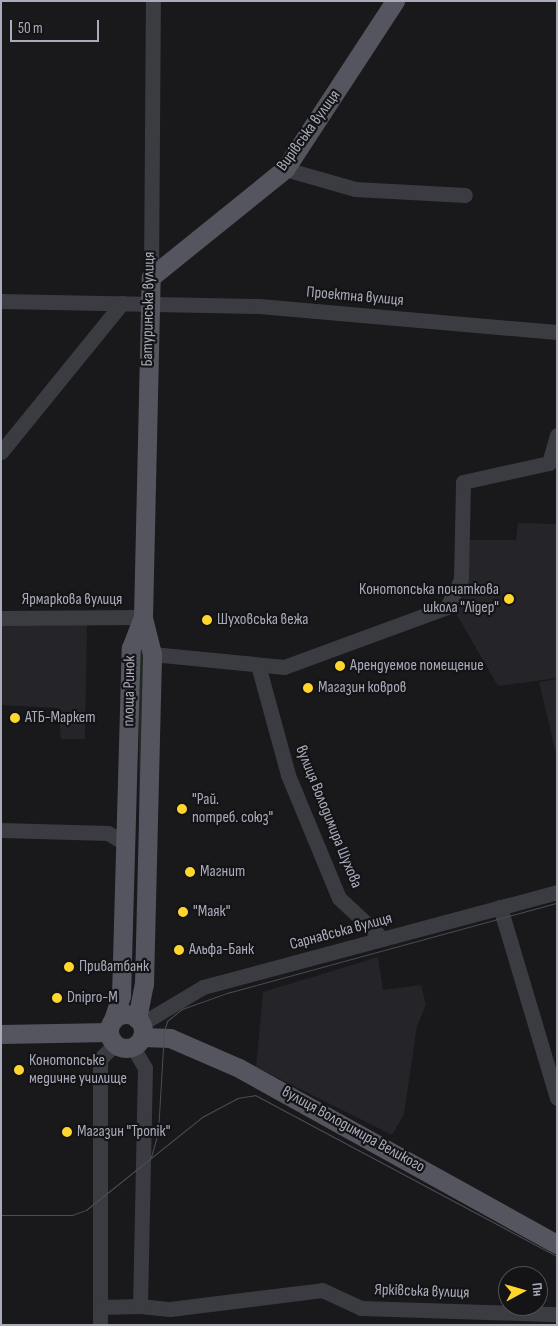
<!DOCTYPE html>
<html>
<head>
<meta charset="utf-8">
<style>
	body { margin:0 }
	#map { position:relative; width:558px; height:1326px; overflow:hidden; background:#19181b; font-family:"Sofia Sans Condensed",sans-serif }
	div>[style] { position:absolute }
	.built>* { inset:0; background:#252428 }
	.green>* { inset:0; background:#202922; transform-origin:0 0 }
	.minor>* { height:15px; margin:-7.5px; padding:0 7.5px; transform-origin:7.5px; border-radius:7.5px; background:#3b3b42 }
	.major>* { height:19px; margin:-9.5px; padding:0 9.5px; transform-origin:9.5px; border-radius:9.5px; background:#55555f }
	.major>.ring { margin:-9.5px; padding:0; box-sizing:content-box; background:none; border:19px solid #55555f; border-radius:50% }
	.tram>* { height:1px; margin:-0.5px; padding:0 0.5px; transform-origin:0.5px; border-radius:0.5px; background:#4c4d55 }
	.dots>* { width:14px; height:14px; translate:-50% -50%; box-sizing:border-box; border:2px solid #141316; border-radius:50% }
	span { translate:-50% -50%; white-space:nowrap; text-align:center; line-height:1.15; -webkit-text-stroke:4.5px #141316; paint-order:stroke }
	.street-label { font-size:16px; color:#a9acbb }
	.poi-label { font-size:16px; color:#a9acbb }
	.right { translate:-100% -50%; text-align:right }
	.left { translate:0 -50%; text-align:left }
	.frame { position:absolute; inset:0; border:2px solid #a9acbb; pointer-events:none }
	.north { position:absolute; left:498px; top:1266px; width:50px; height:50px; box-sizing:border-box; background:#141316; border:1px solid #505058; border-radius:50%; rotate:84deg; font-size:14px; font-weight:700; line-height:20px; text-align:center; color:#a9acbb }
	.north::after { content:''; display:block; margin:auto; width:18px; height:22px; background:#ffd72c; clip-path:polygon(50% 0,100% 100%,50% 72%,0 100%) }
	.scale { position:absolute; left:10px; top:20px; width:89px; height:22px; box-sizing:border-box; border:2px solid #a9acbb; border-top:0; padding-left:6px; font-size:15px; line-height:18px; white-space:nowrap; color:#a9acbb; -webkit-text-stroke:4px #141316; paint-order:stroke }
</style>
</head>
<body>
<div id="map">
	<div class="built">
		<i style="clip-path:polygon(518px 523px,557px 524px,557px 678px,498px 686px,454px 610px,467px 587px,470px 540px,516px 540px)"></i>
		<i style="clip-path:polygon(1px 625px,87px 625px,85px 739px,61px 739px,58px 708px,1px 705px)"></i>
		<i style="clip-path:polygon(557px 679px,557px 758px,539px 682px)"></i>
		<i style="clip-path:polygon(378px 957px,383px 990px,421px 985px,426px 1005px,417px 1026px,404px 1114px,392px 1135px,256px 1067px,263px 992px)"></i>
	</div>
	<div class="green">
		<i style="left:139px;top:648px;width:7px;height:343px"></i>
	</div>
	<div class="minor">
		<i style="left:285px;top:169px;width:73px;rotate:15.9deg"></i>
		<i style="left:355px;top:189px;width:110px;rotate:3.1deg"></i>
		<i style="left:151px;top:277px;width:276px;rotate:-89.6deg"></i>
		<i style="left:1px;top:301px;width:258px;rotate:1.1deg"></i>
		<i style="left:259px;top:306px;width:299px;rotate:5deg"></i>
		<i style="left:1px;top:452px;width:192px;rotate:-50.9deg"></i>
		<i style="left:1px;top:618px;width:142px;rotate:-0.4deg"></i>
		<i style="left:152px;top:654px;width:133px;rotate:5.6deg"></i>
		<i style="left:284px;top:667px;width:174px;rotate:-20.2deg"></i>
		<i style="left:447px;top:607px;width:31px;rotate:-63deg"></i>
		<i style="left:461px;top:579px;width:97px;rotate:-88.8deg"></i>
		<i style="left:463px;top:482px;width:88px;rotate:-12.5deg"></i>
		<i style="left:549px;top:463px;width:29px;rotate:-74deg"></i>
		<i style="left:258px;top:665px;width:114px;rotate:74.7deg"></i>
		<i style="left:288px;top:775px;width:133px;rotate:67.5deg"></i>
		<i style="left:339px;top:898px;width:60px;rotate:43deg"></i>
		<i style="left:1px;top:830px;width:107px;rotate:1.6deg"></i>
		<i style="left:108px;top:833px;width:21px;rotate:31deg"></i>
		<i style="left:500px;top:907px;width:199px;rotate:73.4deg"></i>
		<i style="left:141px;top:1024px;width:72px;rotate:-30.8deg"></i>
		<i style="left:203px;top:987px;width:367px;rotate:-15deg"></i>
		<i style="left:140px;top:1306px;width:30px;rotate:6deg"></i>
		<i style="left:170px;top:1309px;width:153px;rotate:-7.1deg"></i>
		<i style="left:322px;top:1290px;width:43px;rotate:24.8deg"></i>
		<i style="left:361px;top:1308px;width:196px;rotate:1.8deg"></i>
		<i style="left:100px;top:1307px;width:248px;rotate:-90deg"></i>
		<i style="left:100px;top:1059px;width:21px;rotate:-45deg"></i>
		<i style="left:100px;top:1325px;width:18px;rotate:-90deg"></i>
		<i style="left:100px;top:1307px;width:40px;rotate:-1.4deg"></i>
		<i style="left:140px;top:1306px;width:238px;rotate:-88.8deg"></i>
		<i style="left:145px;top:1068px;width:24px;rotate:-120deg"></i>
	</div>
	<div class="major">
		<i class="ring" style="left:109px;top:1014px;width:15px;height:15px"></i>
		<i style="left:137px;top:1019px;width:36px;rotate:-79deg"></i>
		<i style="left:144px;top:984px;width:330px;rotate:-88.6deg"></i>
		<i style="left:152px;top:654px;width:38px;rotate:-104deg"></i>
		<i style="left:143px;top:617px;width:340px;rotate:-88.7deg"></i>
		<i style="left:151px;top:277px;width:172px;rotate:-38.9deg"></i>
		<i style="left:285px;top:169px;width:201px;rotate:-56.8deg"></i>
		<i style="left:113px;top:1020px;width:25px;rotate:-72deg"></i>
		<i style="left:121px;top:996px;width:348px;rotate:-88.4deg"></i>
		<i style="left:131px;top:648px;width:33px;rotate:-69deg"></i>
		<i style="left:1px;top:1034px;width:108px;rotate:-1.1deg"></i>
		<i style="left:142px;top:1037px;width:28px;rotate:2deg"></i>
		<i style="left:170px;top:1038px;width:75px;rotate:23.5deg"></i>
		<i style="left:239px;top:1068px;width:363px;rotate:29deg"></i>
	</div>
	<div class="tram">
		<i style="left:151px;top:1157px;width:26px;rotate:-74deg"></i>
		<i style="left:158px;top:1132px;width:101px;rotate:-86.6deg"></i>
		<i style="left:164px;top:1031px;width:10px;rotate:-73deg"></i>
		<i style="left:167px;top:1021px;width:19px;rotate:-39deg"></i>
		<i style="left:182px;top:1009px;width:48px;rotate:-19.6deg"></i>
		<i style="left:227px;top:993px;width:342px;rotate:-15.3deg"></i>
		<i style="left:1px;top:1215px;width:71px"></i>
		<i style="left:72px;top:1215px;width:15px;rotate:-20deg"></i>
		<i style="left:86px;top:1210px;width:149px;rotate:-38.7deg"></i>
		<i style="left:202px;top:1117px;width:40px;rotate:-28deg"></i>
		<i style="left:237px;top:1098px;width:18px;rotate:-9deg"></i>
		<i style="left:255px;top:1095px;width:342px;rotate:28.1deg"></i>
	</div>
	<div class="dots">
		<i style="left:509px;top:599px;background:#ffd72c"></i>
		<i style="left:207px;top:620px;background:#ffd72c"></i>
		<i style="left:340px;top:666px;background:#ffd72c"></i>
		<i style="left:308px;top:688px;background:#ffd72c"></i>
		<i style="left:15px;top:718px;background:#ffd72c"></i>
		<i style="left:182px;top:809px;background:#ffd72c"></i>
		<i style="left:190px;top:872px;background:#ffd72c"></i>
		<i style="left:183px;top:912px;background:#ffd72c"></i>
		<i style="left:179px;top:950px;background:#ffd72c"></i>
		<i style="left:69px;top:967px;background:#ffd72c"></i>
		<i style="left:57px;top:998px;background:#ffd72c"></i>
		<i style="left:19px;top:1070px;background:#ffd72c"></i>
		<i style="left:67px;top:1132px;background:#ffd72c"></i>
	</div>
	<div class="street-label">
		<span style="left:309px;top:131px;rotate:-54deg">Вирівська вулиця</span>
		<span style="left:355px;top:297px;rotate:5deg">Проектна вулиця</span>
		<span style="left:149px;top:309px;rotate:-89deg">Батуринська вулиця</span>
		<span style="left:72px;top:600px">Ярмаркова вулиця</span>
		<span style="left:130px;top:691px;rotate:-89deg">площа Ринок</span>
		<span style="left:328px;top:817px;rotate:68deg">вулиця Володимира Шухова</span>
		<span style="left:341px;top:932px;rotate:-15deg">Сарнавська вулиця</span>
		<span style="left:353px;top:1130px;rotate:29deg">вулиця Володимира Великого</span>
		<span style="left:422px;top:1292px;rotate:2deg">Ярківська вулиця</span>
	</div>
	<div class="poi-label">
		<span class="right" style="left:499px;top:599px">Конотопська початкова<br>школа "Лідер"</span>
		<span class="left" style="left:217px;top:620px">Шуховська вежа</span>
		<span class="left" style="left:350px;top:666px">Арендуемое помещение</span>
		<span class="left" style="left:318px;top:688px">Магазин ковров</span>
		<span class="left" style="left:25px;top:718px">АТБ-Маркет</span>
		<span class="left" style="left:192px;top:809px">"Рай.<br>потреб. союз"</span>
		<span class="left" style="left:200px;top:872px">Магнит</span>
		<span class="left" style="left:193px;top:912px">"Маяк"</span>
		<span class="left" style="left:189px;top:950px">Альфа-Банк</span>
		<span class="left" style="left:79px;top:967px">Приватбанк</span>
		<span class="left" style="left:67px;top:998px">Dnipro-M</span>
		<span class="left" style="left:29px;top:1070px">Конотопське<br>медичне училище</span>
		<span class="left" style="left:77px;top:1132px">Магазин "Тропік"</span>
	</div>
	<div class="frame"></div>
	<div class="north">Пн</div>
	<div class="scale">50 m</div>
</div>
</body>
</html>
